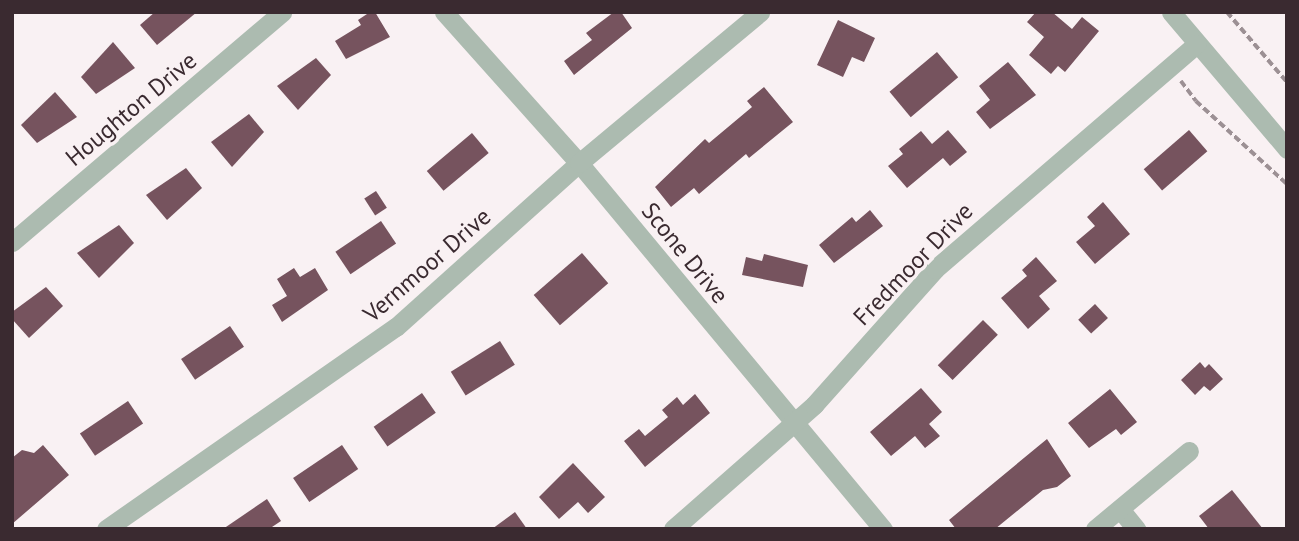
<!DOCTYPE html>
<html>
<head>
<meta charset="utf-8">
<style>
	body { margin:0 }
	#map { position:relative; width:1299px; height:541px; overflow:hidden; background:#f9f1f3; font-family:"PT Sans",sans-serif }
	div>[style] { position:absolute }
	.building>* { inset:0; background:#76535e; transform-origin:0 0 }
	.path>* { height:3.5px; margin-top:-1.75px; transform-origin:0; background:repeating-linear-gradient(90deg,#9c9094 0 7px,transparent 0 10.5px) }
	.minor>* { height:19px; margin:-9.5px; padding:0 9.5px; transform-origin:9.5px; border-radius:9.5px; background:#acbbb0 }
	span { translate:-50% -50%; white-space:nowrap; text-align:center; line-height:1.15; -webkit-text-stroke:7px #f9f1f3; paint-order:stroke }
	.street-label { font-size:24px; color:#3a2a30 }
	.frame { position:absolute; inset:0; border:14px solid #3a2a30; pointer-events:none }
</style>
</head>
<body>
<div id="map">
	<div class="building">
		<i style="clip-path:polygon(155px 12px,197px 12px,157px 45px,140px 25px)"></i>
		<i style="clip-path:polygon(370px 12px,375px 12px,390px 37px,346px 59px,335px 41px,361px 25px,358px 20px)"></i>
		<i style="clip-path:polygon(614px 12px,621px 12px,632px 28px,574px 75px,564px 61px,592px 40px,586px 33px)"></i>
		<i style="clip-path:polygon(1036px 12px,1052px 12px,1072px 29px,1082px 17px,1099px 31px,1065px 72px,1058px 66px,1051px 74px,1029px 55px,1044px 37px,1027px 22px)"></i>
		<i style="clip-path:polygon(838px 20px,875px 38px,864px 62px,852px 57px,843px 77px,817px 65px)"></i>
		<i style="clip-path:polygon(113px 42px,135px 68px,96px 94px,81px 77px)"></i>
		<i style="left:937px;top:52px;width:33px;height:62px;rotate:50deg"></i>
		<i style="clip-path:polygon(316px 58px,331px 75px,298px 110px,277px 86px)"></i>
		<i style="clip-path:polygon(1008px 62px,1036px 95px,990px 129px,976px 112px,990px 100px,979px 86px)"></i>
		<i style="clip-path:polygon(764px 87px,793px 122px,749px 158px,746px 154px,699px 194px,694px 188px,671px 207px,655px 187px,705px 139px,709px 143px,752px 107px,747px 101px)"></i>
		<i style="clip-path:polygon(55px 92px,77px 117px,37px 143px,21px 125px)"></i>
		<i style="clip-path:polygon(249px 114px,264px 132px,232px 167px,211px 142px)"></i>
		<i style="clip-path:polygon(948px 130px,967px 152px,950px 166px,943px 158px,907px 188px,888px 166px,903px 154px,899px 149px,921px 131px,932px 144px)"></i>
		<i style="left:1189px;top:130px;width:28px;height:60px;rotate:49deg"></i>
		<i style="left:472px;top:133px;width:26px;height:59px;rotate:50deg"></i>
		<i style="clip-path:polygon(186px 168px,202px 188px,167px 220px,146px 195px)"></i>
		<i style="left:376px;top:191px;width:20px;height:14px;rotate:57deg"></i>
		<i style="clip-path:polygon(1103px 202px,1130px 234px,1095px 264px,1076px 242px,1095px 226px,1087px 217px)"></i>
		<i style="clip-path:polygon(870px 210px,883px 226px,834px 263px,819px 245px,852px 217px,856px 222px)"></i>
		<i style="left:381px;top:221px;width:27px;height:55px;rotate:56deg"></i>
		<i style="clip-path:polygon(119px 225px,134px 243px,99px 278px,77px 253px)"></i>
		<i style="left:582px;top:253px;width:40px;height:64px;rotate:49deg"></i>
		<i style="clip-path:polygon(764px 254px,808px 265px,803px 287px,742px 275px,746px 257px,762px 261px)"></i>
		<i style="clip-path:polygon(1036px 257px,1057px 281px,1039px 296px,1050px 309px,1028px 329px,1001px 298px,1027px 276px,1022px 270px)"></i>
		<i style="clip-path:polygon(294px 268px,300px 277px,315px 268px,328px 290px,282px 322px,272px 305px,287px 296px,277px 279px)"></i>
		<i style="clip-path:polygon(46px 287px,63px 306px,29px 338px,12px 319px,12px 312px)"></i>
		<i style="left:1095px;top:304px;width:19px;height:23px;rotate:47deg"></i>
		<i style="left:983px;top:320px;width:21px;height:64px;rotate:45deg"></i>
		<i style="left:230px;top:326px;width:25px;height:59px;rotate:56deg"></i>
		<i style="left:500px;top:341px;width:28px;height:58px;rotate:58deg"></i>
		<i style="clip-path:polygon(1200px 362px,1205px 368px,1209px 364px,1223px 379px,1210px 391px,1204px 386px,1195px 395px,1181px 380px)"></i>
		<i style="clip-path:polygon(921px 388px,942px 412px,929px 424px,940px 436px,925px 448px,915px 436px,891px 456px,870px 432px)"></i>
		<i style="clip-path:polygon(1110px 389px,1137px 422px,1121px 435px,1116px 429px,1089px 448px,1068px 423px)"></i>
		<i style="left:422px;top:393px;width:24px;height:59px;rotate:55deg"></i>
		<i style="clip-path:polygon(695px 394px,710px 413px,645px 467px,624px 441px,639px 429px,645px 436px,668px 417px,662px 410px,677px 397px,683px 405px)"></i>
		<i style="left:128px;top:401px;width:27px;height:58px;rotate:56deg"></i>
		<i style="clip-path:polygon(1047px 439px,1071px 476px,1057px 487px,1043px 490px,995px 529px,956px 529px,949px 520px)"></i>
		<i style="clip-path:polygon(43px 445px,69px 475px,12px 524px,12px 458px,22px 450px,34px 453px)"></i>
		<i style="left:342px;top:445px;width:29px;height:59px;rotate:56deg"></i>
		<i style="clip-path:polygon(573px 463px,605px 497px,588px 513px,578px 502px,559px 519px,539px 497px)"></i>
		<i style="clip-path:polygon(1232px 490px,1263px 529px,1209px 529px,1199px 516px)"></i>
		<i style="clip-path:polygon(267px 499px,281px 521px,269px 529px,223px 529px)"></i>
		<i style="clip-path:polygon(515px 512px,527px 529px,492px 529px)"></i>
	</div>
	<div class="path">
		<i style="left:1227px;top:12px;width:92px;rotate:49.4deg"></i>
		<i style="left:1181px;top:81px;width:25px;rotate:53deg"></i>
		<i style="left:1196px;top:101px;width:123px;rotate:42.4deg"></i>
	</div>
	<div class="minor">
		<i style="left:444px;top:12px;width:203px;rotate:48.2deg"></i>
		<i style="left:579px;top:163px;width:476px;rotate:50.3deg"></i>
		<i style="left:1171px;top:12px;width:180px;rotate:49.7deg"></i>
		<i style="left:12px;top:242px;width:355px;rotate:-40.4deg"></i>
		<i style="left:1120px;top:509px;width:26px;rotate:51deg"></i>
		<i style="left:106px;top:529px;width:353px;rotate:-34.9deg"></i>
		<i style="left:396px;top:327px;width:246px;rotate:-41.9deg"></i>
		<i style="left:579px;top:163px;width:236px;rotate:-39.8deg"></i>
		<i style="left:673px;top:529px;width:188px;rotate:-41.3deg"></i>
		<i style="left:814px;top:405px;width:182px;rotate:-48.3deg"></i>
		<i style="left:935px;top:269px;width:345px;rotate:-40.7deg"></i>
		<i style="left:1095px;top:529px;width:122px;rotate:-39.7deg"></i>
	</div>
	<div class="street-label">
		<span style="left:131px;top:109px;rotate:-40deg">Houghton Drive</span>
		<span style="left:685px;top:253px;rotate:51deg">Scone Drive</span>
		<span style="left:913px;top:264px;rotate:-46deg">Fredmoor Drive</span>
		<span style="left:427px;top:265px;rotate:-41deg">Vernmoor Drive</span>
	</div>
	<div class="frame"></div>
</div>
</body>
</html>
